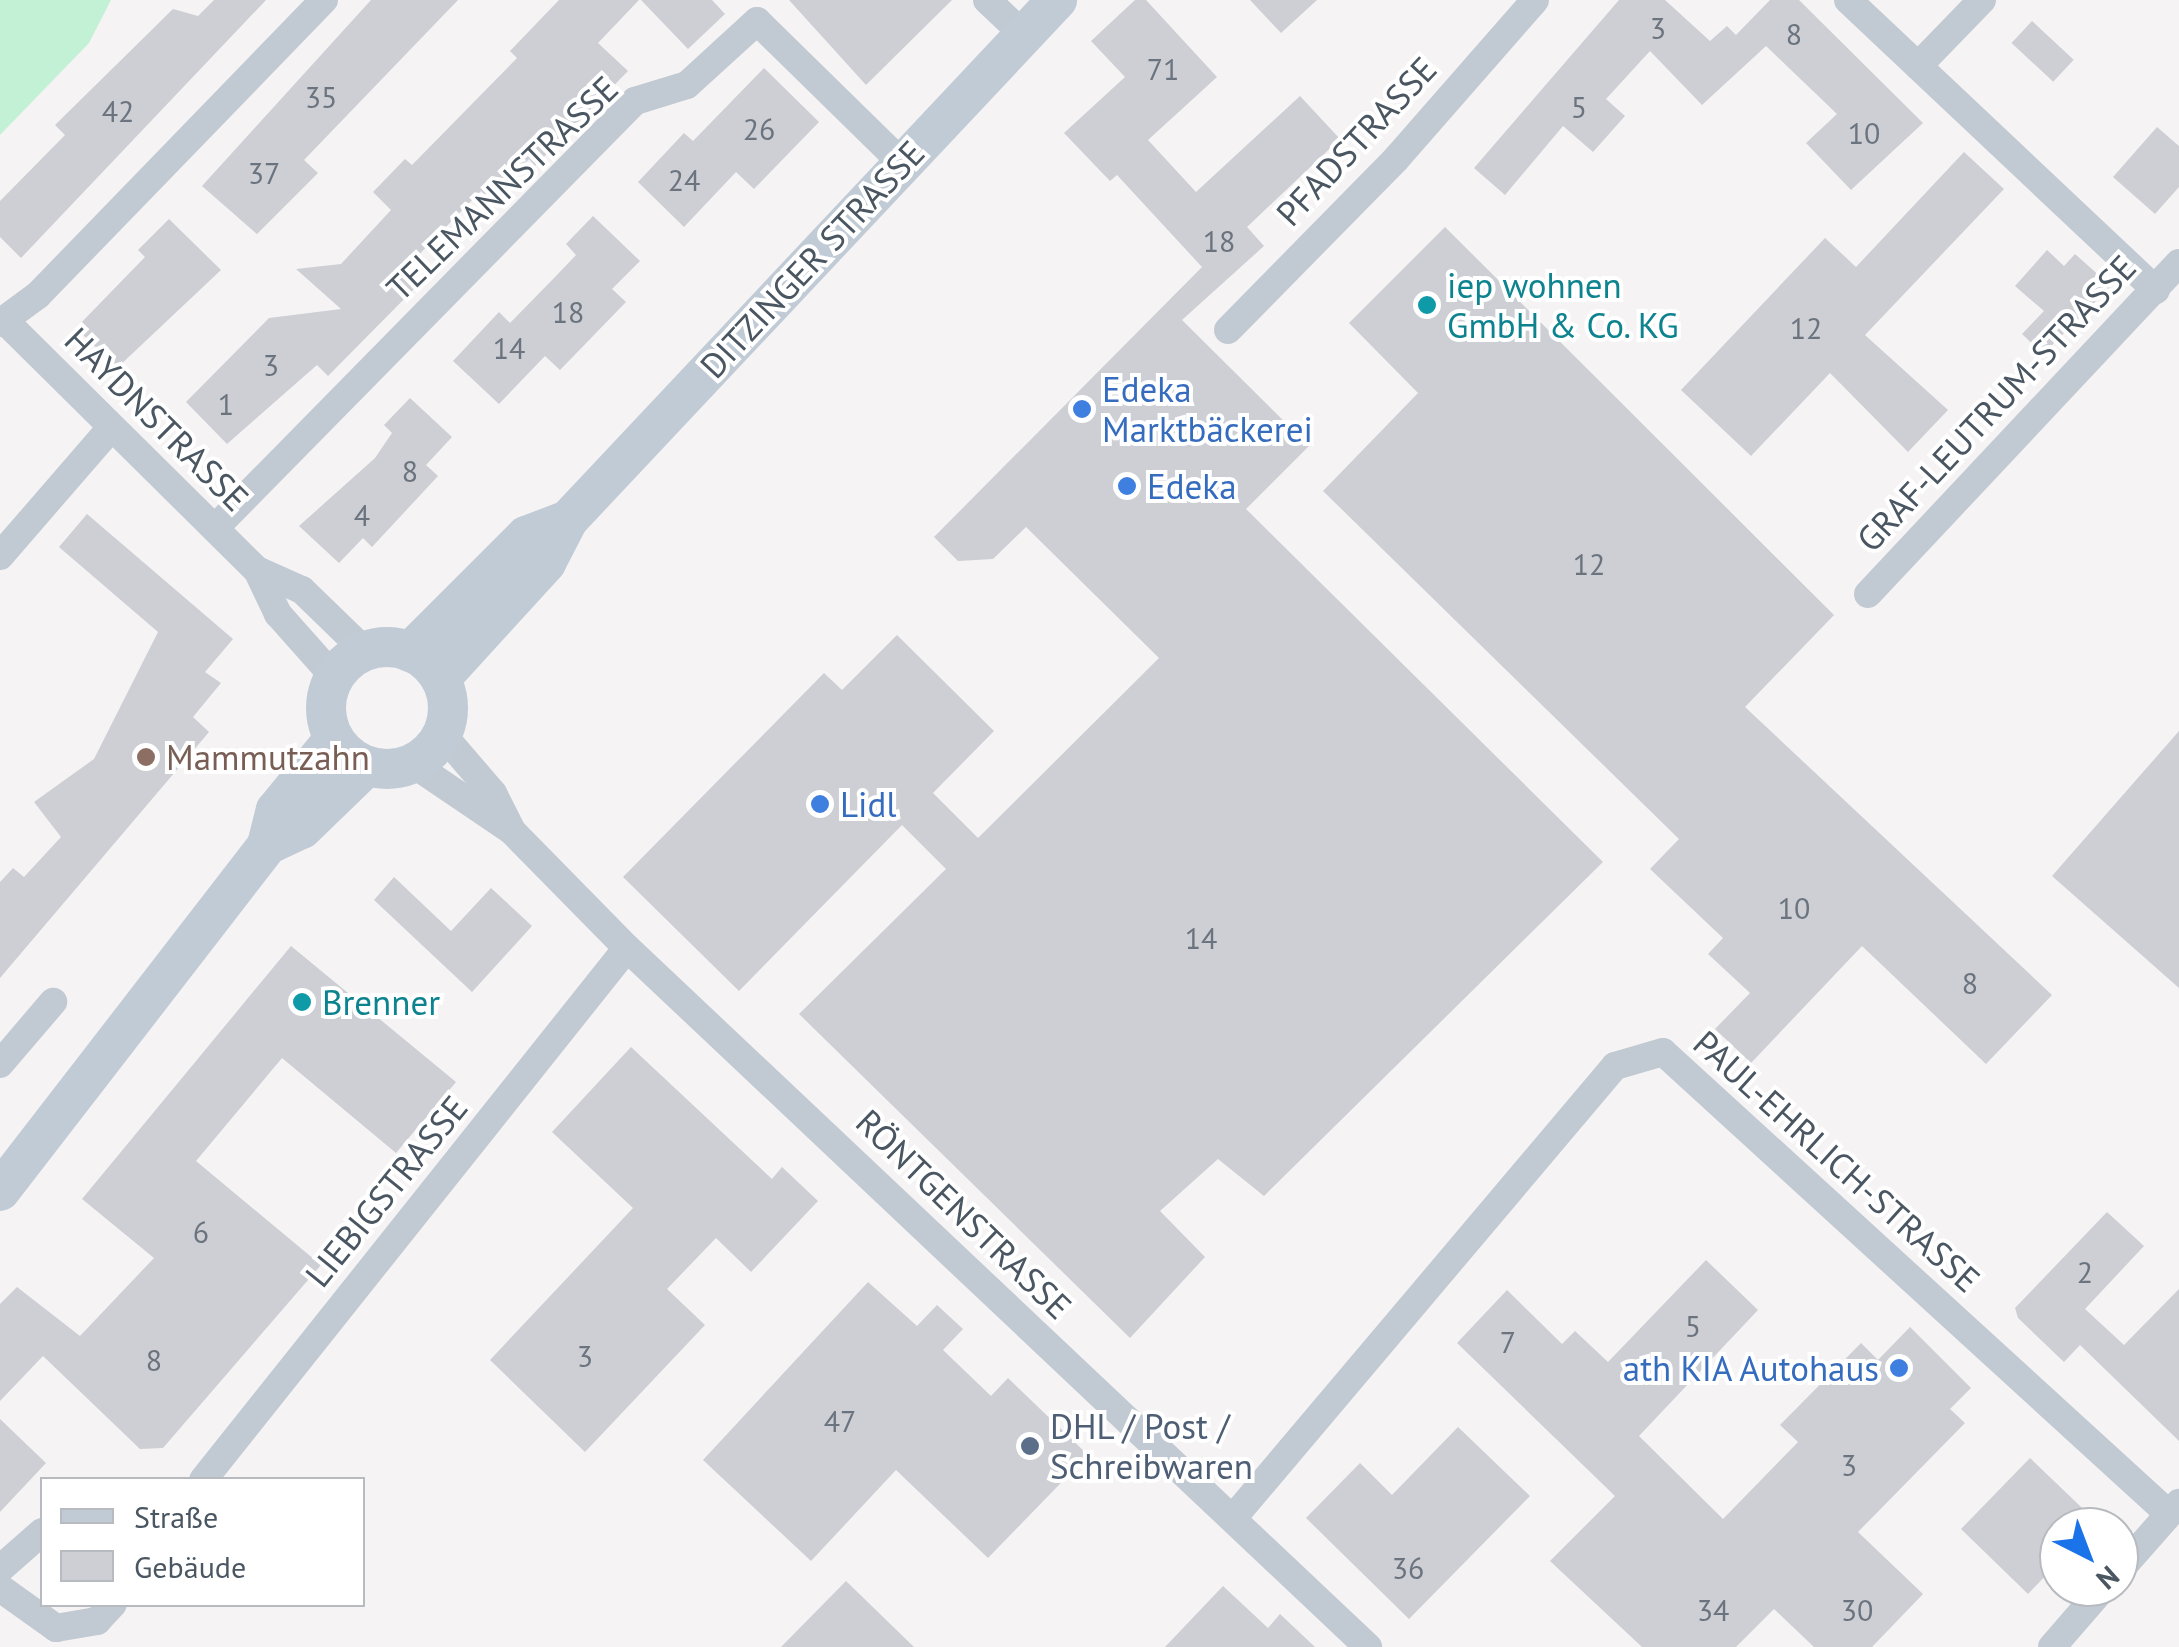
<!DOCTYPE html>
<html>
<head>
<meta charset="utf-8">
<style>
	body { margin:0 }
	#map { position:relative; width:2179px; height:1647px; overflow:hidden; background:#f5f3f3; font-family:"PT Sans",sans-serif }
	div>[style] { position:absolute }
	.green>* { inset:0; background:#c3f1d5 }
	.building>* { inset:0; background:#cdcfd5; transform-origin:0 0 }
	.street>* { height:28px; margin:-14px; padding:0 14px; transform-origin:14px; border-radius:14px; background:#c1cad2 }
	.secondary>* { height:40px; margin:-20px; padding:0 20px; transform-origin:20px; border-radius:20px; background:#c1cbd6 }
	.secondary>.ring { margin:-20px; padding:0; box-sizing:content-box; background:none; border:40px solid #c1cbd6; border-radius:50% }
	.dots>* { width:28px; height:28px; translate:-50% -50%; box-sizing:border-box; border:5px solid #fff; border-radius:50% }
	span { translate:-50% -50%; white-space:nowrap; text-align:center; line-height:1.15; -webkit-text-stroke:8px #fff; paint-order:stroke }
	.number-label { font-size:30px; color:#6b747e }
	.number-label span { -webkit-text-stroke-width:0 }
	.street-label { font-size:35px; color:#4a5661 }
	.culture-label { font-size:35px; color:#0d838f }
	.left { translate:0 -50%; text-align:left }
	.shop-label { font-size:35px; color:#366cbe }
	.right { translate:-100% -50%; text-align:right }
	.education-label { font-size:35px; color:#785e54 }
	.service-label { font-size:35px; color:#4e5e75 }
	.legend { position:absolute; left:40px; top:1477px; width:325px; height:130px; box-sizing:border-box; background:#fff; border:2px solid #b7bbc0; margin:0; padding:12px 18px; list-style:none; font-size:30px; color:#4a5661 }
	.legend li { display:flex; align-items:center; gap:20px; height:50px }
	.legend b { width:50px; border:2px solid #b7bbc0 }
	.north { position:absolute; left:2039px; top:1507px; width:100px; height:100px; box-sizing:border-box; background:#fff; border:2px solid #b7bbc0; border-radius:50%; rotate:138deg; font-size:28px; font-weight:700; line-height:40px; text-align:center; color:#4a5661 }
	.north::after { content:''; display:block; margin:auto; width:35px; height:45px; background:#1a73e8; clip-path:polygon(50% 0,100% 100%,50% 72%,0 100%) }
</style>
</head>
<body>
<div id="map">
	<div class="green">
		<i style="clip-path:polygon(0 0,111px 0,89px 43px,0 135px)"></i>
	</div>
	<div class="building">
		<i style="clip-path:polygon(214px 0,266px 0,21px 258px,0 237px,0 201px,65px 135px,55px 125px,173px 9px,198px 16px)"></i>
		<i style="clip-path:polygon(371px 0,458px 0,304px 160px,318px 173px,257px 234px,202px 186px)"></i>
		<i style="clip-path:polygon(559px 0,639px 0,598px 43px,628px 71px,535px 166px,529px 159px,490px 199px,481px 191px,402px 272px,416px 287px,328px 376px,317px 365px,227px 444px,186px 402px,269px 318px,341px 309px,296px 269px,341px 264px,391px 210px,373px 192px,405px 159px,412px 165px,517px 58px,510px 51px)"></i>
		<i style="clip-path:polygon(641px 0,712px 0,725px 14px,688px 49px)"></i>
		<i style="clip-path:polygon(789px 0,952px 0,866px 85px)"></i>
		<i style="clip-path:polygon(1135px 0,1146px 0,1217px 77px,1148px 140px,1196px 192px,1300px 96px,1340px 139px,1247px 227px,1264px 246px,1182px 320px,1309px 446px,1246px 509px,1603px 862px,1264px 1196px,1218px 1159px,1160px 1211px,1205px 1257px,1130px 1338px,799px 1014px,946px 869px,902px 825px,739px 991px,623px 877px,824px 673px,842px 690px,897px 635px,994px 731px,933px 793px,978px 838px,1159px 658px,1026px 527px,993px 559px,958px 561px,934px 537px,1202px 267px,1117px 175px,1110px 181px,1064px 133px,1125px 77px,1091px 41px)"></i>
		<i style="clip-path:polygon(1250px 0,1317px 0,1281px 33px)"></i>
		<i style="clip-path:polygon(1619px 0,1665px 0,1710px 41px,1727px 26px,1736px 35px,1770px 0,1799px 0,1923px 123px,1851px 190px,1806px 143px,1837px 114px,1766px 46px,1702px 105px,1650px 51px,1606px 99px,1625px 116px,1593px 152px,1563px 126px,1505px 195px,1474px 168px)"></i>
		<i style="left:2032px;top:21px;width:57px;height:30px;rotate:43deg"></i>
		<i style="clip-path:polygon(764px 68px,819px 122px,754px 189px,736px 172px,684px 227px,638px 182px,684px 133px,693px 141px)"></i>
		<i style="clip-path:polygon(2157px 127px,2179px 146px,2179px 187px,2155px 214px,2113px 177px)"></i>
		<i style="clip-path:polygon(1964px 152px,2004px 189px,1865px 335px,1948px 410px,1908px 452px,1830px 373px,1751px 456px,1681px 390px,1825px 238px,1856px 267px)"></i>
		<i style="clip-path:polygon(593px 216px,640px 261px,612px 289px,626px 302px,560px 370px,545px 356px,499px 404px,453px 361px,499px 312px,510px 323px,556px 276px,576px 255px,566px 244px)"></i>
		<i style="clip-path:polygon(169px 219px,221px 270px,117px 368px,76px 328px,145px 257px,138px 250px)"></i>
		<i style="clip-path:polygon(1445px 227px,1834px 615px,1745px 707px,2052px 995px,1986px 1064px,1862px 946px,1751px 1063px,1715px 1029px,1750px 993px,1708px 954px,1723px 938px,1650px 869px,1679px 839px,1323px 491px,1418px 393px,1349px 323px)"></i>
		<i style="clip-path:polygon(2047px 250px,2064px 266px,2075px 254px,2111px 286px,2043px 354px,2022px 334px,2044px 311px,2015px 286px)"></i>
		<i style="clip-path:polygon(410px 398px,452px 437px,426px 465px,438px 476px,372px 547px,363px 538px,339px 563px,299px 526px,375px 458px,392px 433px,384px 425px)"></i>
		<i style="clip-path:polygon(87px 514px,233px 639px,205px 672px,221px 683px,193px 717px,209px 732px,0 978px,0 882px,13px 868px,24px 877px,61px 837px,34px 802px,94px 759px,158px 632px,59px 547px)"></i>
		<i style="clip-path:polygon(2179px 731px,2179px 988px,2052px 876px)"></i>
		<i style="clip-path:polygon(394px 877px,451px 931px,491px 888px,532px 926px,472px 992px,374px 900px)"></i>
		<i style="clip-path:polygon(291px 946px,456px 1082px,396px 1153px,282px 1058px,196px 1161px,321px 1265px,163px 1448px,140px 1449px,43px 1356px,0 1401px,0 1304px,17px 1287px,80px 1336px,154px 1258px,82px 1199px)"></i>
		<i style="clip-path:polygon(631px 1047px,772px 1179px,782px 1167px,818px 1201px,751px 1272px,716px 1238px,667px 1289px,705px 1325px,585px 1452px,490px 1360px,633px 1208px,552px 1132px)"></i>
		<i style="clip-path:polygon(2107px 1212px,2144px 1246px,2085px 1309px,2124px 1345px,2179px 1289px,2179px 1441px,2080px 1345px,2064px 1362px,2018px 1318px,2015px 1308px)"></i>
		<i style="clip-path:polygon(1706px 1260px,1758px 1310px,1639px 1436px,1723px 1519px,1798px 1442px,1780px 1425px,1861px 1343px,1878px 1360px,1910px 1327px,1971px 1388px,1950px 1409px,1965px 1423px,1858px 1532px,1923px 1594px,1872px 1647px,1814px 1647px,1774px 1609px,1736px 1647px,1642px 1647px,1550px 1561px,1615px 1496px,1457px 1343px,1507px 1290px,1562px 1344px,1575px 1331px,1608px 1362px)"></i>
		<i style="clip-path:polygon(868px 1282px,917px 1326px,937px 1305px,963px 1329px,943px 1350px,991px 1396px,1008px 1378px,1088px 1455px,988px 1558px,896px 1470px,811px 1561px,703px 1460px)"></i>
		<i style="clip-path:polygon(0 1419px,46px 1463px,0 1512px)"></i>
		<i style="clip-path:polygon(1458px 1427px,1530px 1496px,1409px 1619px,1306px 1518px,1360px 1463px,1392px 1495px)"></i>
		<i style="clip-path:polygon(2030px 1458px,2102px 1527px,2059px 1527px,2059px 1562px,2028px 1594px,1961px 1529px)"></i>
		<i style="clip-path:polygon(846px 1581px,914px 1647px,781px 1647px)"></i>
		<i style="clip-path:polygon(1223px 1586px,1268px 1628px,1280px 1614px,1315px 1647px,1165px 1647px)"></i>
	</div>
	<div class="street">
		<i style="left:987px;top:0;width:50px;rotate:43.4deg"></i>
		<i style="left:1848px;top:0;width:423px;rotate:43.3deg"></i>
		<i style="left:1918px;top:66px;width:92px;rotate:-45.9deg"></i>
		<i style="left:5px;top:321px;width:354px;rotate:44.7deg"></i>
		<i style="left:257px;top:570px;width:49px;rotate:24deg"></i>
		<i style="left:302px;top:590px;width:88px;rotate:44.1deg"></i>
		<i style="left:0;top:323px;width:47px;rotate:-36.4deg"></i>
		<i style="left:38px;top:295px;width:411px;rotate:-45.9deg"></i>
		<i style="left:1228px;top:330px;width:240px;rotate:-45.5deg"></i>
		<i style="left:1396px;top:159px;width:211px;rotate:-48.8deg"></i>
		<i style="left:215px;top:528px;width:599px;rotate:-45.47deg"></i>
		<i style="left:635px;top:101px;width:54px;rotate:-17.1deg"></i>
		<i style="left:687px;top:85px;width:95px;rotate:-42.4deg"></i>
		<i style="left:757px;top:21px;width:200px;rotate:44.4deg"></i>
		<i style="left:0;top:556px;width:168px;rotate:-49.1deg"></i>
		<i style="left:257px;top:570px;width:49px;rotate:64.5deg"></i>
		<i style="left:278px;top:614px;width:84px;rotate:48.4deg"></i>
		<i style="left:1868px;top:594px;width:454px;rotate:-46.8deg"></i>
		<i style="left:442px;top:734px;width:78px;rotate:49.2deg"></i>
		<i style="left:493px;top:793px;width:42px;rotate:63.4deg"></i>
		<i style="left:512px;top:831px;width:164px;rotate:45.5deg"></i>
		<i style="left:627px;top:948px;width:1019px;rotate:43.33deg"></i>
		<i style="left:413px;top:764px;width:120px;rotate:34.1deg"></i>
		<i style="left:0;top:1064px;width:82px;rotate:-49.5deg"></i>
		<i style="left:203px;top:1480px;width:680px;rotate:-51.45deg"></i>
		<i style="left:1233px;top:1518px;width:592px;rotate:-49.8deg"></i>
		<i style="left:1615px;top:1066px;width:50px;rotate:-16.3deg"></i>
		<i style="left:1663px;top:1052px;width:685px;rotate:42.4deg"></i>
		<i style="left:0;top:1569px;width:56px;rotate:-41.4deg"></i>
		<i style="left:2119px;top:1571px;width:91px;rotate:-48.6deg"></i>
		<i style="left:0;top:1588px;width:69px;rotate:35.5deg"></i>
		<i style="left:56px;top:1628px;width:42px;rotate:-9.7deg"></i>
		<i style="left:97px;top:1621px;width:23px;rotate:-47deg"></i>
		<i style="left:2052px;top:1647px;width:79px;rotate:-49.1deg"></i>
	</div>
	<div class="secondary">
		<i class="ring" style="left:326px;top:647px;width:82px;height:82px"></i>
		<i style="left:410px;top:652px;width:164px;rotate:-45deg"></i>
		<i style="left:526px;top:536px;width:45px;rotate:-20.9deg"></i>
		<i style="left:441px;top:678px;width:156px;rotate:-47.6deg"></i>
		<i style="left:546px;top:563px;width:48px;rotate:-62.9deg"></i>
		<i style="left:568px;top:520px;width:714px;rotate:-46.76deg"></i>
		<i style="left:267px;top:845px;width:38px;rotate:-25deg"></i>
		<i style="left:302px;top:829px;width:91px;rotate:-44.1deg"></i>
		<i style="left:0;top:1191px;width:437px;rotate:-52.3deg"></i>
		<i style="left:267px;top:845px;width:36px;rotate:-76deg"></i>
		<i style="left:276px;top:810px;width:92px;rotate:-50.8deg"></i>
	</div>
	<div class="dots">
		<i style="left:1427px;top:305px;background:#0f9aa8"></i>
		<i style="left:1082px;top:409px;background:#3f7fe0"></i>
		<i style="left:1127px;top:486px;background:#3f7fe0"></i>
		<i style="left:146px;top:757px;background:#8d6e63"></i>
		<i style="left:820px;top:804px;background:#3f7fe0"></i>
		<i style="left:302px;top:1002px;background:#0f9aa8"></i>
		<i style="left:1899px;top:1368px;background:#3f7fe0"></i>
		<i style="left:1030px;top:1446px;background:#5c6f8a"></i>
	</div>
	<div class="number-label">
		<span style="left:1658px;top:28px">3</span>
		<span style="left:1794px;top:34px">8</span>
		<span style="left:1163px;top:69px">71</span>
		<span style="left:321px;top:97px">35</span>
		<span style="left:1579px;top:107px">5</span>
		<span style="left:118px;top:111px">42</span>
		<span style="left:759px;top:129px">26</span>
		<span style="left:1864px;top:133px">10</span>
		<span style="left:264px;top:173px">37</span>
		<span style="left:684px;top:180px">24</span>
		<span style="left:1219px;top:241px">18</span>
		<span style="left:568px;top:312px">18</span>
		<span style="left:1806px;top:328px">12</span>
		<span style="left:509px;top:348px">14</span>
		<span style="left:271px;top:365px">3</span>
		<span style="left:226px;top:404px">1</span>
		<span style="left:410px;top:471px">8</span>
		<span style="left:362px;top:515px">4</span>
		<span style="left:1589px;top:564px">12</span>
		<span style="left:1794px;top:908px">10</span>
		<span style="left:1201px;top:938px">14</span>
		<span style="left:1970px;top:983px">8</span>
		<span style="left:201px;top:1232px">6</span>
		<span style="left:2085px;top:1272px">2</span>
		<span style="left:1693px;top:1326px">5</span>
		<span style="left:1508px;top:1342px">7</span>
		<span style="left:585px;top:1356px">3</span>
		<span style="left:154px;top:1360px">8</span>
		<span style="left:840px;top:1421px">47</span>
		<span style="left:1849px;top:1465px">3</span>
		<span style="left:1408px;top:1568px">36</span>
		<span style="left:1713px;top:1610px">34</span>
		<span style="left:1857px;top:1610px">30</span>
	</div>
	<div class="street-label">
		<span style="left:1356px;top:141px;rotate:-47deg">PFADSTRASSE</span>
		<span style="left:502px;top:188px;rotate:-44deg">TELEMANNSTRASSE</span>
		<span style="left:812px;top:259px;rotate:-47deg">DITZINGER STRASSE</span>
		<span style="left:1996px;top:403px;rotate:-47deg">GRAF-LEUTRUM-STRASSE</span>
		<span style="left:157px;top:419px;rotate:45deg">HAYDNSTRASSE</span>
		<span style="left:1837px;top:1161px;rotate:42deg">PAUL-EHRLICH-STRASSE</span>
		<span style="left:386px;top:1191px;rotate:-51deg">LIEBIGSTRASSE</span>
		<span style="left:964px;top:1214px;rotate:44deg">RÖNTGENSTRASSE</span>
	</div>
	<div class="culture-label">
		<span class="left" style="left:1447px;top:305px">iep wohnen<br>GmbH &amp; Co. KG</span>
		<span class="left" style="left:322px;top:1002px">Brenner</span>
	</div>
	<div class="shop-label">
		<span class="left" style="left:1102px;top:409px">Edeka<br>Marktbäckerei</span>
		<span class="left" style="left:1147px;top:486px">Edeka</span>
		<span class="left" style="left:840px;top:804px">Lidl</span>
		<span class="right" style="left:1879px;top:1368px">ath KIA Autohaus</span>
	</div>
	<div class="education-label">
		<span class="left" style="left:166px;top:757px">Mammutzahn</span>
	</div>
	<div class="service-label">
		<span class="left" style="left:1050px;top:1446px">DHL / Post /<br>Schreibwaren</span>
	</div>
	<ul class="legend">
	<li><b style="height:12px;background:#c1cbd6"></b>Straße</li>
	<li><b style="height:28px;background:#cdcfd5"></b>Gebäude</li>
	</ul>
	<div class="north">N</div>
</div>
</body>
</html>
